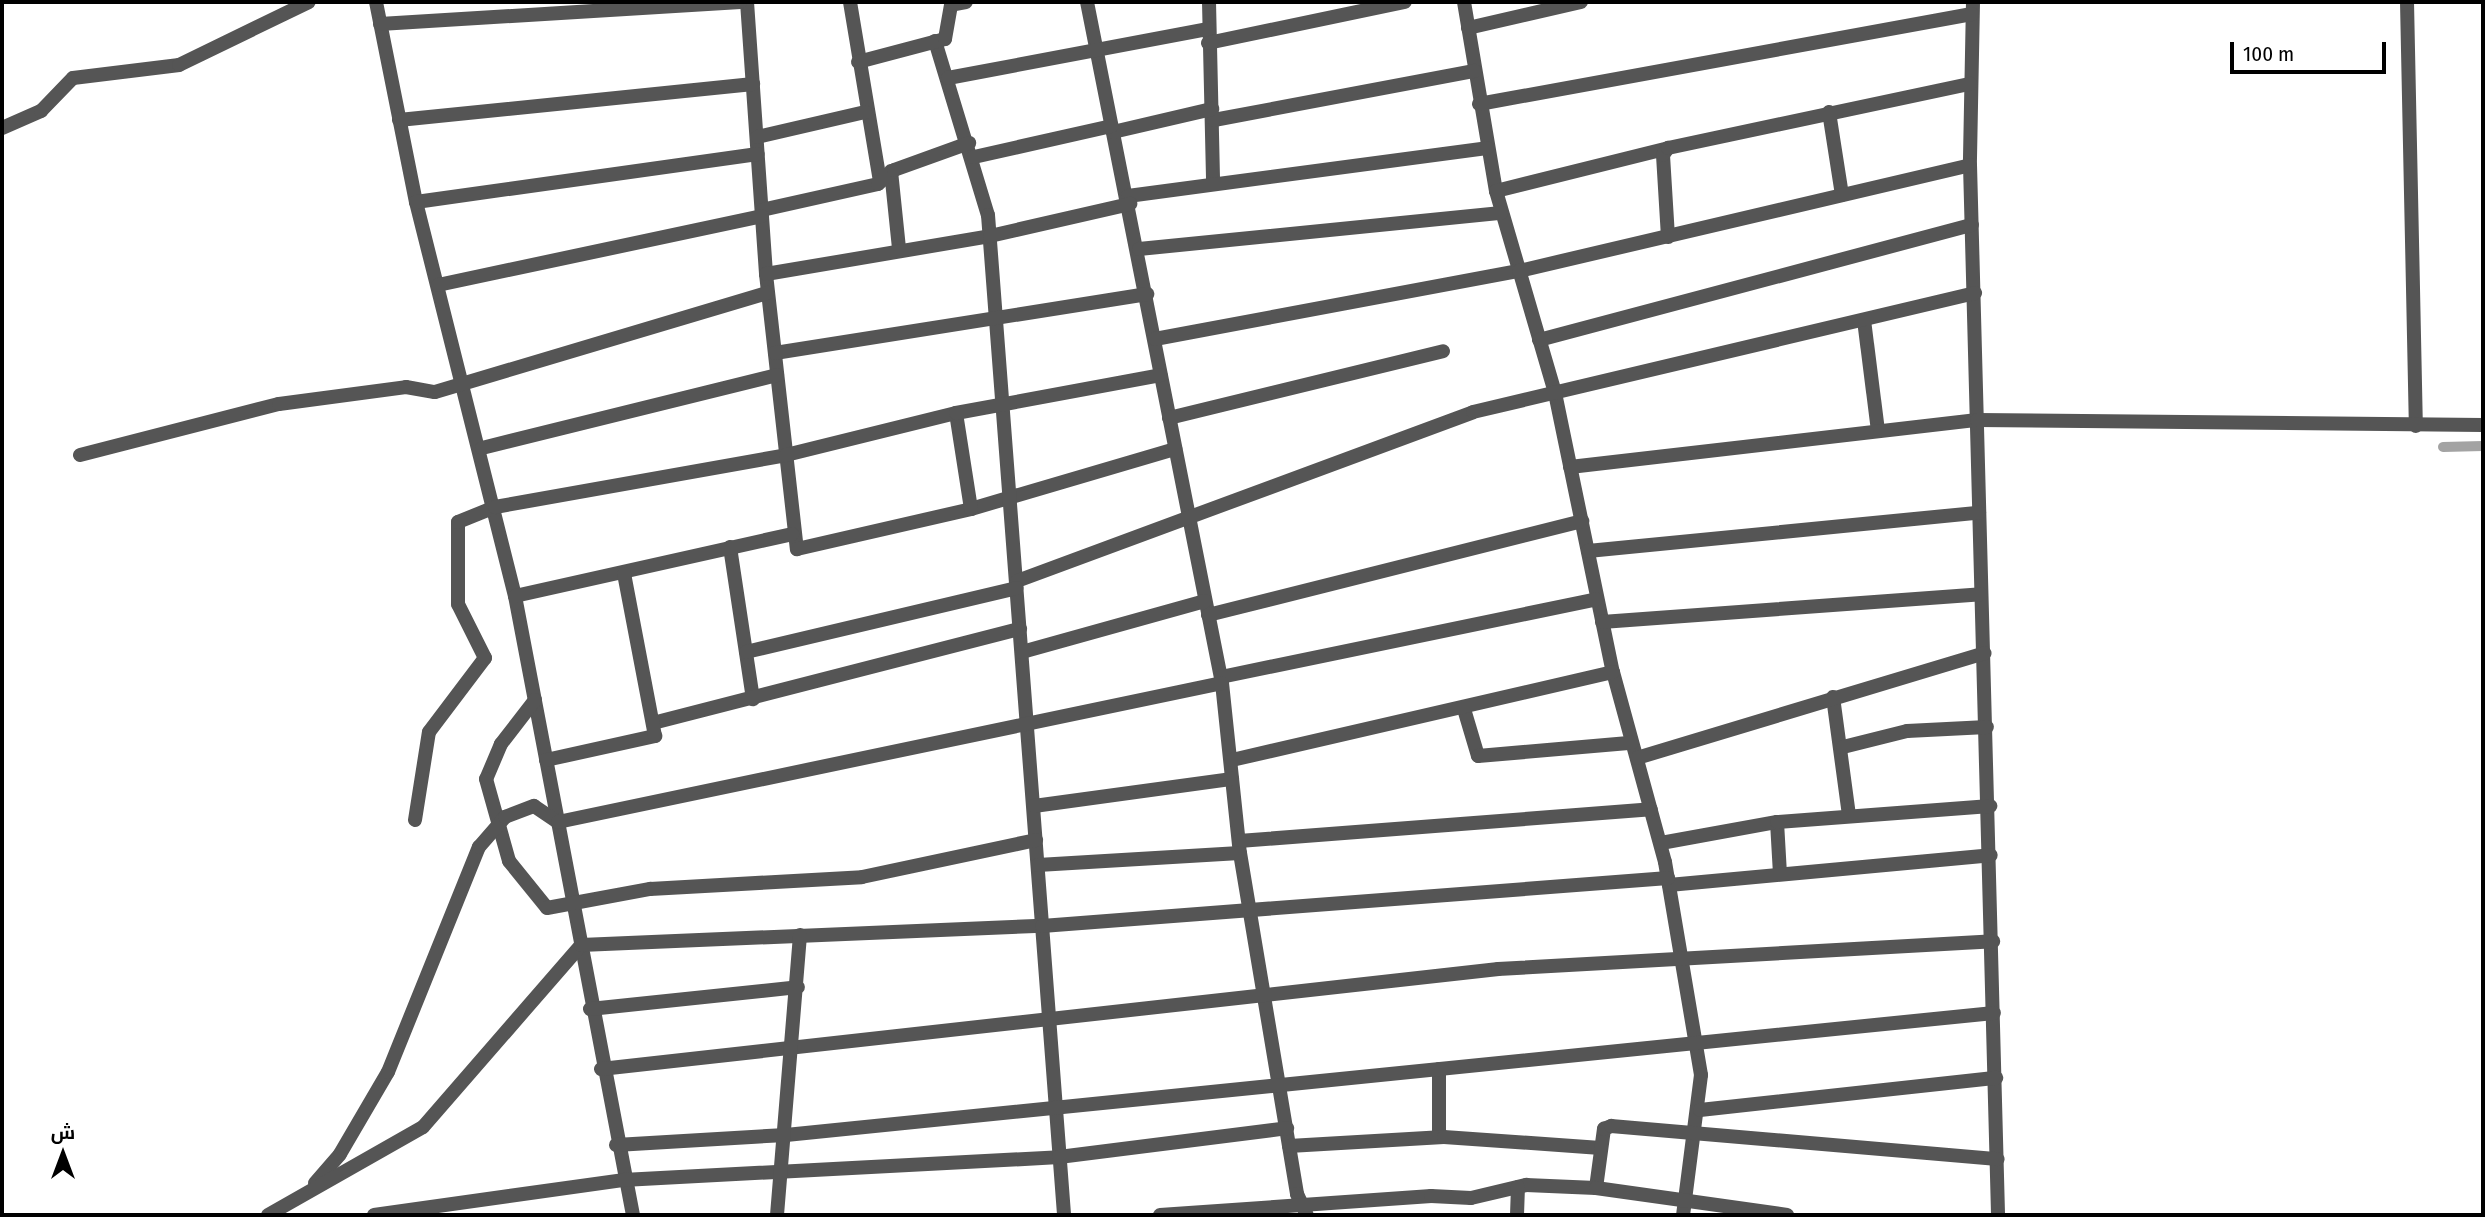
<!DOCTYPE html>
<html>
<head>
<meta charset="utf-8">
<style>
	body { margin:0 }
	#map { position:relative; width:2485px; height:1217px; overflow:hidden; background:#fff; font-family:"Fira Sans Condensed",Cairo,sans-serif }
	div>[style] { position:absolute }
	.canal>* { height:10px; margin:-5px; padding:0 5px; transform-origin:5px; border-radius:5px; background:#a3a3a3 }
	.minor>* { height:14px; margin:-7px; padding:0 7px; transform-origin:7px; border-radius:7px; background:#555 }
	span { translate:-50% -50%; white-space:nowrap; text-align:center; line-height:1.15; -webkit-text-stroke:5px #fff; paint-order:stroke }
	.frame { position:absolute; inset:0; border:4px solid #000; pointer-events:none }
	.north { position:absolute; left:28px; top:1119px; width:70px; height:70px; -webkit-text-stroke:5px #fff; paint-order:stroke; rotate:0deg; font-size:19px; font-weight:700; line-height:28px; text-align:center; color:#000 }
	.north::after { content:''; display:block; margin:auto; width:24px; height:32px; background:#000; clip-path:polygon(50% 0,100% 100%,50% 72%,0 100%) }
	.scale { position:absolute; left:2230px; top:42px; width:156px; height:32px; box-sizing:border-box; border:4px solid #000; border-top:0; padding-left:9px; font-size:21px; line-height:24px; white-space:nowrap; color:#000; -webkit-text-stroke:5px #fff; paint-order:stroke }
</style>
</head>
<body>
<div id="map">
	<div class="canal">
		<i style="left:2443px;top:447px;width:40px;rotate:-1.4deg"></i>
	</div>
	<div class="minor">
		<i style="left:376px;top:2px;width:204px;rotate:78.7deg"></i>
		<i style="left:416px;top:202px;width:406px;rotate:75.9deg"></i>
		<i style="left:515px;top:596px;width:630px;rotate:79.21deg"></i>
		<i style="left:747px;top:2px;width:273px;rotate:86deg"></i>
		<i style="left:766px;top:274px;width:277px;rotate:83.6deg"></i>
		<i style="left:797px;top:549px;width:179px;rotate:-12.9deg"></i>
		<i style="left:971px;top:509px;width:213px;rotate:-16.4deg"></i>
		<i style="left:850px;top:2px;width:182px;rotate:80.5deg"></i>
		<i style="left:1087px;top:2px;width:694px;rotate:78.79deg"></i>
		<i style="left:1222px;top:683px;width:171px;rotate:84deg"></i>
		<i style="left:1240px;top:853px;width:346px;rotate:80.5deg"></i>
		<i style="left:1297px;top:1194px;width:23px;rotate:65deg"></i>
		<i style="left:1209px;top:2px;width:179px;rotate:88.7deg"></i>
		<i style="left:1464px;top:2px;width:192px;rotate:80.4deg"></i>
		<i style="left:1496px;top:191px;width:210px;rotate:73.7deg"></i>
		<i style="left:1555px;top:393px;width:285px;rotate:78.3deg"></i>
		<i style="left:1613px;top:672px;width:197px;rotate:74.7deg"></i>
		<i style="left:1665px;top:862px;width:216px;rotate:80.4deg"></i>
		<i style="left:1701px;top:1075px;width:141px;rotate:97.3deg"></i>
		<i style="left:1973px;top:2px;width:163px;rotate:91.1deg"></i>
		<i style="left:1970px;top:165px;width:1050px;rotate:88.47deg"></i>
		<i style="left:2407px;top:2px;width:424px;rotate:88.8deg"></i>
		<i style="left:380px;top:24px;width:361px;rotate:-3.5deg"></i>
		<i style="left:1468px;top:28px;width:116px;rotate:-13deg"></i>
		<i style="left:935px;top:41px;width:182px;rotate:73.1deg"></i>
		<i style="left:988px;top:215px;width:1003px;rotate:85.65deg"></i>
		<i style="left:1208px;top:43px;width:201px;rotate:-11.8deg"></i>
		<i style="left:858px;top:62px;width:90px;rotate:-14.8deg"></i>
		<i style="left:945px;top:39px;width:35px;rotate:-80deg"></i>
		<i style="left:951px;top:5px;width:15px;rotate:-11deg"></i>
		<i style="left:948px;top:78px;width:265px;rotate:-10.7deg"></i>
		<i style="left:1479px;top:104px;width:501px;rotate:-10.35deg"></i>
		<i style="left:1829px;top:112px;width:84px;rotate:81.1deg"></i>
		<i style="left:399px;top:120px;width:356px;rotate:-5.8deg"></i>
		<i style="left:1214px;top:120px;width:265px;rotate:-10.7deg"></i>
		<i style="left:2px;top:128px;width:43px;rotate:-23.6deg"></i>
		<i style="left:41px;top:111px;width:46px;rotate:-45.9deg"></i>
		<i style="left:73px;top:78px;width:107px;rotate:-7deg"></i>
		<i style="left:179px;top:65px;width:144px;rotate:-25.9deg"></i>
		<i style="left:1113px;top:132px;width:102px;rotate:-13.1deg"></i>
		<i style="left:757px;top:137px;width:111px;rotate:-13deg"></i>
		<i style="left:974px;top:157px;width:141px;rotate:-12.7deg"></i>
		<i style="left:891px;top:171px;width:78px;rotate:84.1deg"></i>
		<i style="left:1496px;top:191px;width:177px;rotate:-14deg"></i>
		<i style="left:1128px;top:196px;width:362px;rotate:-7.6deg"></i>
		<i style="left:416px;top:202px;width:345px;rotate:-8deg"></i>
		<i style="left:762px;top:210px;width:119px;rotate:-12.6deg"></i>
		<i style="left:878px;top:184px;width:21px;rotate:-41deg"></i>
		<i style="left:894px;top:170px;width:80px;rotate:-19.8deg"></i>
		<i style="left:1668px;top:237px;width:82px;rotate:-93.5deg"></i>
		<i style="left:1663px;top:155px;width:9px;rotate:-54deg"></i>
		<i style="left:1668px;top:148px;width:309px;rotate:-12deg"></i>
		<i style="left:1139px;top:249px;width:364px;rotate:-5.7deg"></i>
		<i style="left:766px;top:274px;width:227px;rotate:-9.6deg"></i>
		<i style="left:990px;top:236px;width:144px;rotate:-12.9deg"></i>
		<i style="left:438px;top:285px;width:331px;rotate:-12deg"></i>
		<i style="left:1864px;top:320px;width:112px;rotate:82.8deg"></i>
		<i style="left:1155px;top:339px;width:370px;rotate:-10.6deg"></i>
		<i style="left:1519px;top:271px;width:463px;rotate:-13.2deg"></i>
		<i style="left:1539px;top:340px;width:448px;rotate:-14.9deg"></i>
		<i style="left:775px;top:353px;width:377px;rotate:-9deg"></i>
		<i style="left:956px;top:413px;width:97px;rotate:81.1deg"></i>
		<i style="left:1169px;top:418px;width:282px;rotate:-13.7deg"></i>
		<i style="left:482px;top:448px;width:304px;rotate:-13.9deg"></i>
		<i style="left:80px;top:455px;width:205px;rotate:-14.4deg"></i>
		<i style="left:279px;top:404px;width:128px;rotate:-7.6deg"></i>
		<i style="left:406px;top:387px;width:29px;rotate:10deg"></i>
		<i style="left:435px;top:392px;width:347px;rotate:-16.6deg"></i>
		<i style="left:1570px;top:467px;width:410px;rotate:-6.6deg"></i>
		<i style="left:1977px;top:420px;width:506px;rotate:0.57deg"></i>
		<i style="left:730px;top:547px;width:154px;rotate:81.4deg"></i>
		<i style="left:1588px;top:551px;width:393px;rotate:-5.6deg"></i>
		<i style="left:1017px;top:581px;width:486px;rotate:-20.3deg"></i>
		<i style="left:1473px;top:412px;width:516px;rotate:-13.34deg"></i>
		<i style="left:515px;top:596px;width:284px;rotate:-12.6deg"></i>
		<i style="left:1208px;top:615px;width:386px;rotate:-14.1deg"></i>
		<i style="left:1602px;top:622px;width:380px;rotate:-4.2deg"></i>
		<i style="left:746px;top:652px;width:278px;rotate:-13.3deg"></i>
		<i style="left:1022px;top:652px;width:190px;rotate:-15.6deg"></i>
		<i style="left:1221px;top:677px;width:383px;rotate:-11.7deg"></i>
		<i style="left:1833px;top:697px;width:119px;rotate:82.3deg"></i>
		<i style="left:535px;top:700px;width:56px;rotate:127.7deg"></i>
		<i style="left:501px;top:744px;width:38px;rotate:113deg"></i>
		<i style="left:486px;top:779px;width:85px;rotate:74.3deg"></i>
		<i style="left:509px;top:861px;width:60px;rotate:51deg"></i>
		<i style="left:547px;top:908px;width:105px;rotate:-10.5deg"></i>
		<i style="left:650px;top:889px;width:212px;rotate:-3.2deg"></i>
		<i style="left:862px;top:877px;width:178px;rotate:-12deg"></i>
		<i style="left:1464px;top:709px;width:49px;rotate:73.4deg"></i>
		<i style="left:1478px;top:756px;width:154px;rotate:-4.9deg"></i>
		<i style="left:653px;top:723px;width:379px;rotate:-14.4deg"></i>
		<i style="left:1843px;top:747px;width:66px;rotate:-14deg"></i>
		<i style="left:1907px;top:731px;width:80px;rotate:-2.9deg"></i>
		<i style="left:1637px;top:758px;width:363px;rotate:-16.8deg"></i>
		<i style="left:546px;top:760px;width:112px;rotate:-12.4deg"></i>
		<i style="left:655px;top:736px;width:165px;rotate:-100.8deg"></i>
		<i style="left:1232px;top:760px;width:391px;rotate:-13deg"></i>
		<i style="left:1034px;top:806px;width:200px;rotate:-7.8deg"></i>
		<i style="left:415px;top:820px;width:89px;rotate:-81deg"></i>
		<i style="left:429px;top:732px;width:93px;rotate:-52.9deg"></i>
		<i style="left:485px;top:658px;width:60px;rotate:-116.6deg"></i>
		<i style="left:458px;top:604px;width:82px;rotate:-90deg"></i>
		<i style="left:458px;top:522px;width:40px;rotate:-22deg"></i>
		<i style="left:495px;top:507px;width:296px;rotate:-10.1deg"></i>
		<i style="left:786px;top:455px;width:175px;rotate:-13.9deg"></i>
		<i style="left:956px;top:413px;width:208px;rotate:-10.5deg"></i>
		<i style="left:1777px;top:822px;width:52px;rotate:86.7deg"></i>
		<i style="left:1239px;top:841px;width:413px;rotate:-4.4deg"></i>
		<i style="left:1661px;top:843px;width:118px;rotate:-10.3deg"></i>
		<i style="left:1777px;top:822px;width:214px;rotate:-4.3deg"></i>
		<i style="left:1038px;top:865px;width:202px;rotate:-3.4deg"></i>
		<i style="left:1669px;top:885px;width:323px;rotate:-5.3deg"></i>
		<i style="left:590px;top:1009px;width:209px;rotate:-6deg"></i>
		<i style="left:601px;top:1069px;width:903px;rotate:-6.36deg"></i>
		<i style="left:1498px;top:969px;width:496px;rotate:-3.2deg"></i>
		<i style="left:1700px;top:1110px;width:298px;rotate:-6.2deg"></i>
		<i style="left:1439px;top:1137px;width:68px;rotate:-90deg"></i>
		<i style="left:616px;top:1145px;width:170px;rotate:-3.4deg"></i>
		<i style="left:786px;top:1135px;width:1214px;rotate:-5.77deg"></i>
		<i style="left:1289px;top:1146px;width:155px;rotate:-3.3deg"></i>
		<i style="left:1444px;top:1137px;width:157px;rotate:4deg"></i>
		<i style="left:315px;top:1183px;width:38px;rotate:-49deg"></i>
		<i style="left:340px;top:1154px;width:95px;rotate:-59.7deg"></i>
		<i style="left:388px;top:1072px;width:243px;rotate:-68deg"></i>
		<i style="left:479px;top:847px;width:40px;rotate:-49deg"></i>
		<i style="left:505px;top:817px;width:31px;rotate:-21deg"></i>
		<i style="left:534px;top:806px;width:29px;rotate:34deg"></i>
		<i style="left:558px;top:822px;width:678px;rotate:-11.82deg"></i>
		<i style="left:1596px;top:1188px;width:60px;rotate:-82.3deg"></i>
		<i style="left:1604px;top:1129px;width:8px;rotate:-23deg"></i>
		<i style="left:1611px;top:1126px;width:388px;rotate:4.9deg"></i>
		<i style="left:268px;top:1215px;width:178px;rotate:-29.6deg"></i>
		<i style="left:423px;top:1127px;width:241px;rotate:-49deg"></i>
		<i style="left:581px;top:945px;width:461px;rotate:-2.4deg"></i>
		<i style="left:1042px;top:926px;width:628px;rotate:-4.38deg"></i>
		<i style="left:374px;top:1215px;width:251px;rotate:-8deg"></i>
		<i style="left:623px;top:1180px;width:437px;rotate:-3deg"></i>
		<i style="left:1059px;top:1157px;width:230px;rotate:-7.2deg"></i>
		<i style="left:777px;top:1215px;width:281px;rotate:-85.3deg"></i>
		<i style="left:1160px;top:1215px;width:272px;rotate:-4deg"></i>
		<i style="left:1431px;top:1196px;width:40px;rotate:2.9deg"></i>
		<i style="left:1471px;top:1198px;width:57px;rotate:-13.3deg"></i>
		<i style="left:1526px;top:1185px;width:70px;rotate:2.5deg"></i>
		<i style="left:1596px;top:1188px;width:193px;rotate:8deg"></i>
		<i style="left:1517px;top:1215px;width:28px;rotate:-88deg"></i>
	</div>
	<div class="frame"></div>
	<div class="north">ش</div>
	<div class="scale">100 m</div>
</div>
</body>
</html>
